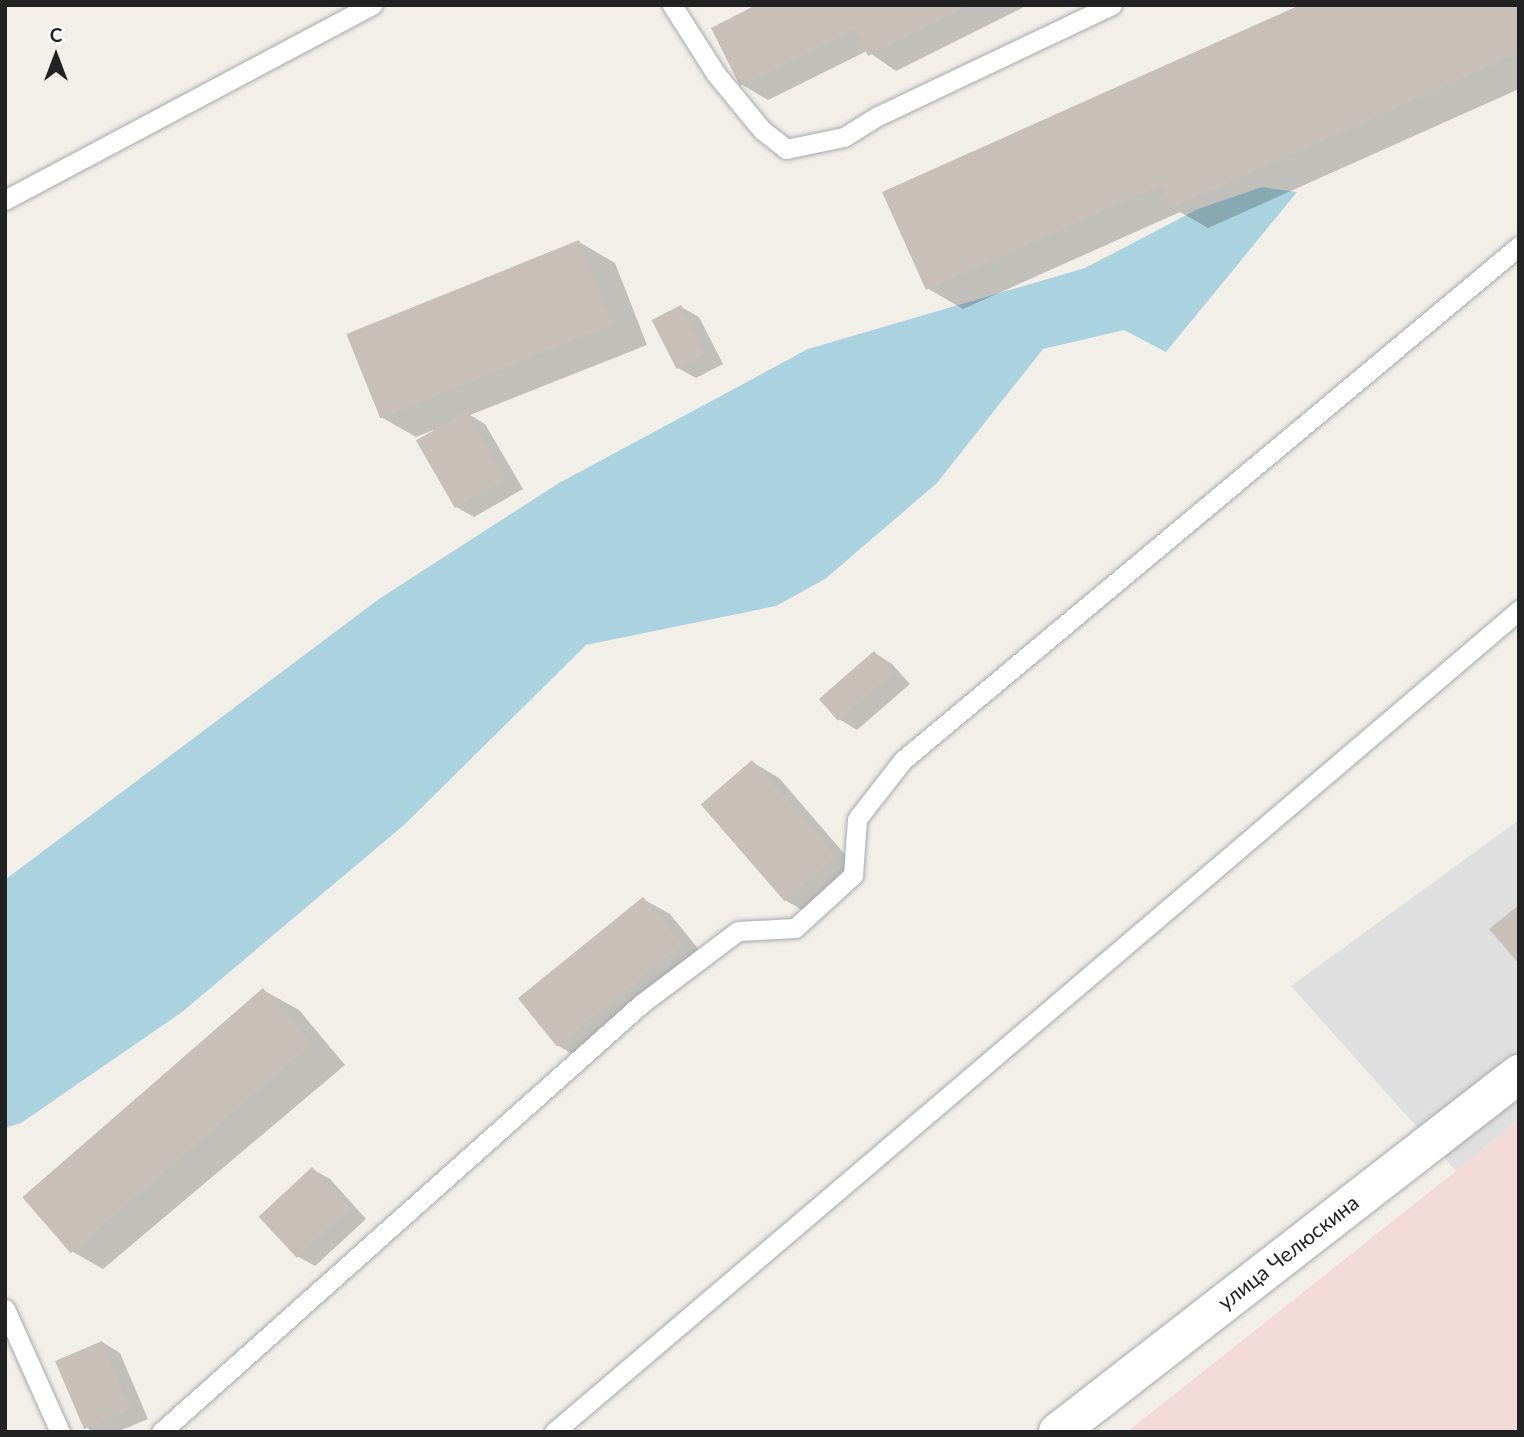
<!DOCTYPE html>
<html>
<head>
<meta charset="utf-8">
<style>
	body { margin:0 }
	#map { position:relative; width:1524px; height:1437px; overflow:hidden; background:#f2efe9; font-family:Lato,sans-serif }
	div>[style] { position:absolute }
	.residential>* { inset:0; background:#e0dfdf }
	.commercial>* { inset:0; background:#f2dad9 }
	.water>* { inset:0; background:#aad3df }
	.shadow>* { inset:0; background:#0003 }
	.building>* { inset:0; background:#c7bfb8; transform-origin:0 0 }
	.roads { filter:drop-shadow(0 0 2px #a9a9a9) drop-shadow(0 0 2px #a9a9a9) }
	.service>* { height:19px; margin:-9.5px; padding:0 9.5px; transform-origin:9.5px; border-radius:9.5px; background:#fff }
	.minor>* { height:38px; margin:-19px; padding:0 19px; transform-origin:19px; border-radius:19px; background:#fff }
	span { translate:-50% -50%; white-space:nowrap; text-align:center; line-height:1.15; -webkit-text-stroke:5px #fff; paint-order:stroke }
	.street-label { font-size:21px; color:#222 }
	.frame { position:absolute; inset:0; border:7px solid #222; pointer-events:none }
	.north { position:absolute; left:21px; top:21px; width:70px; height:70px; -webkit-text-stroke:5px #fff; paint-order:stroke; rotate:0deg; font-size:19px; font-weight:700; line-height:28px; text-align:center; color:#222 }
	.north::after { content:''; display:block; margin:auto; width:24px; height:32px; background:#222; clip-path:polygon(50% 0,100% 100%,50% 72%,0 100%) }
</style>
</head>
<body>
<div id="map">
	<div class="residential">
		<i style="clip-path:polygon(1519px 820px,1519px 1119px,1456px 1171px,1291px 986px)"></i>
	</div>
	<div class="commercial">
		<i style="clip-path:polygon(1519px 1119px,1519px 1432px,1127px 1432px,1456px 1171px)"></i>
	</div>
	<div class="water">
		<i style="clip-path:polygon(1262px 187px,1297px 192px,1166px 352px,1124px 330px,1043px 349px,937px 483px,825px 579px,776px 606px,586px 645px,404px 825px,182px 1012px,21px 1123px,5px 1128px,6px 879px,379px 599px,559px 483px,808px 349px,1085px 268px,1198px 209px)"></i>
	</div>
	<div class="shadow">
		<i style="clip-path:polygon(760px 5px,1028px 5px,896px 71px,867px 51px,768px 100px,741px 84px)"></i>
		<i style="clip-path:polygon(1519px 5px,1519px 89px,1208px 228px,1180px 212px,963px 309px,927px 288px)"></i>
		<i style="clip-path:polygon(579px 242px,615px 263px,647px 345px,470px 415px,485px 424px,523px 489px,474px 517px,456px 507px,433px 430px,416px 437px,381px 417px)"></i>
		<i style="clip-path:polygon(681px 307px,699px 317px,723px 364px,696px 378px,678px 368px)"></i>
		<i style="clip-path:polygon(875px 653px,892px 664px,910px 684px,857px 730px,839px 719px)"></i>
		<i style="clip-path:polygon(752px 762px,779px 778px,861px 873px,811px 915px,785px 900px,703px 804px)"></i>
		<i style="clip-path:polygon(643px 899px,670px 914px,708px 961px,584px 1061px,557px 1045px,520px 998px)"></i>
		<i style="clip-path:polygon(263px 990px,299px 1010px,345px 1065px,103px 1269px,68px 1249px)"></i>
		<i style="clip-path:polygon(312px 1169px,330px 1179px,366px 1219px,315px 1266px,297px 1256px)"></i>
		<i style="clip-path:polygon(102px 1342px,120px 1353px,148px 1419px,117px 1432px,93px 1432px,86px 1427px)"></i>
	</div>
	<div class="building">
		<i style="clip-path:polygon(756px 5px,971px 5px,868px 56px,854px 29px,740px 86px,711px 28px)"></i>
		<i style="clip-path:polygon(1300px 5px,1519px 5px,1519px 53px,1171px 208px,1161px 185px,926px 290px,882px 192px)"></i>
		<i style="left:579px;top:240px;width:91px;height:251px;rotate:68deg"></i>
		<i style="left:681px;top:305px;width:55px;height:33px;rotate:63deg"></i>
		<i style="left:467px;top:411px;width:78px;height:59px;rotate:60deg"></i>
		<i style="left:874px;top:651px;width:29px;height:73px;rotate:49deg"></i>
		<i style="left:752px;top:760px;width:128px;height:68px;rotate:49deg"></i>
		<i style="left:643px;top:897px;width:62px;height:161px;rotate:51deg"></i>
		<i style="clip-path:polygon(1519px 905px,1519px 964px,1489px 929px)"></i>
		<i style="left:263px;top:988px;width:74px;height:319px;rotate:49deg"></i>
		<i style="left:312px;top:1167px;width:56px;height:73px;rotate:47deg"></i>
		<i style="left:102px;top:1341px;width:74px;height:51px;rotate:67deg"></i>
	</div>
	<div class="roads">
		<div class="service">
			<i style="left:672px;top:5px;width:82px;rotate:57.5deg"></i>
			<i style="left:716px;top:74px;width:72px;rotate:50.6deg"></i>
			<i style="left:762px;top:130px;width:31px;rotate:38deg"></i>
			<i style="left:786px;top:149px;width:59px;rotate:-11.7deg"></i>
			<i style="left:844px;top:137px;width:40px;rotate:-32deg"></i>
			<i style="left:878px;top:116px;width:259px;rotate:-25.4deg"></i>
			<i style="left:5px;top:200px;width:416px;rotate:-28deg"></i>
			<i style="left:5px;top:1309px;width:135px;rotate:65.9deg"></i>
			<i style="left:161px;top:1432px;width:643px;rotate:-41.72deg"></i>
			<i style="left:641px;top:1004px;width:121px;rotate:-37deg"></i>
			<i style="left:738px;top:931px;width:57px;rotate:-3deg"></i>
			<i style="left:795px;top:928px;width:79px;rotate:-42.4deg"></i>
			<i style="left:853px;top:875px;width:56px;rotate:-85.9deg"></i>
			<i style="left:857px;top:819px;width:75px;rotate:-52.1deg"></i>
			<i style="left:903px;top:760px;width:802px;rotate:-39.84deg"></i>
			<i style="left:554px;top:1432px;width:1268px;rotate:-40.42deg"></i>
		</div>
		<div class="minor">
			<i style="left:1058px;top:1432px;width:584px;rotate:-37.83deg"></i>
		</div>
	</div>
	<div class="street-label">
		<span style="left:1288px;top:1252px;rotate:-38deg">улица Челюскина</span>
	</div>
	<div class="frame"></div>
	<div class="north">С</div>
</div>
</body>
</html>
